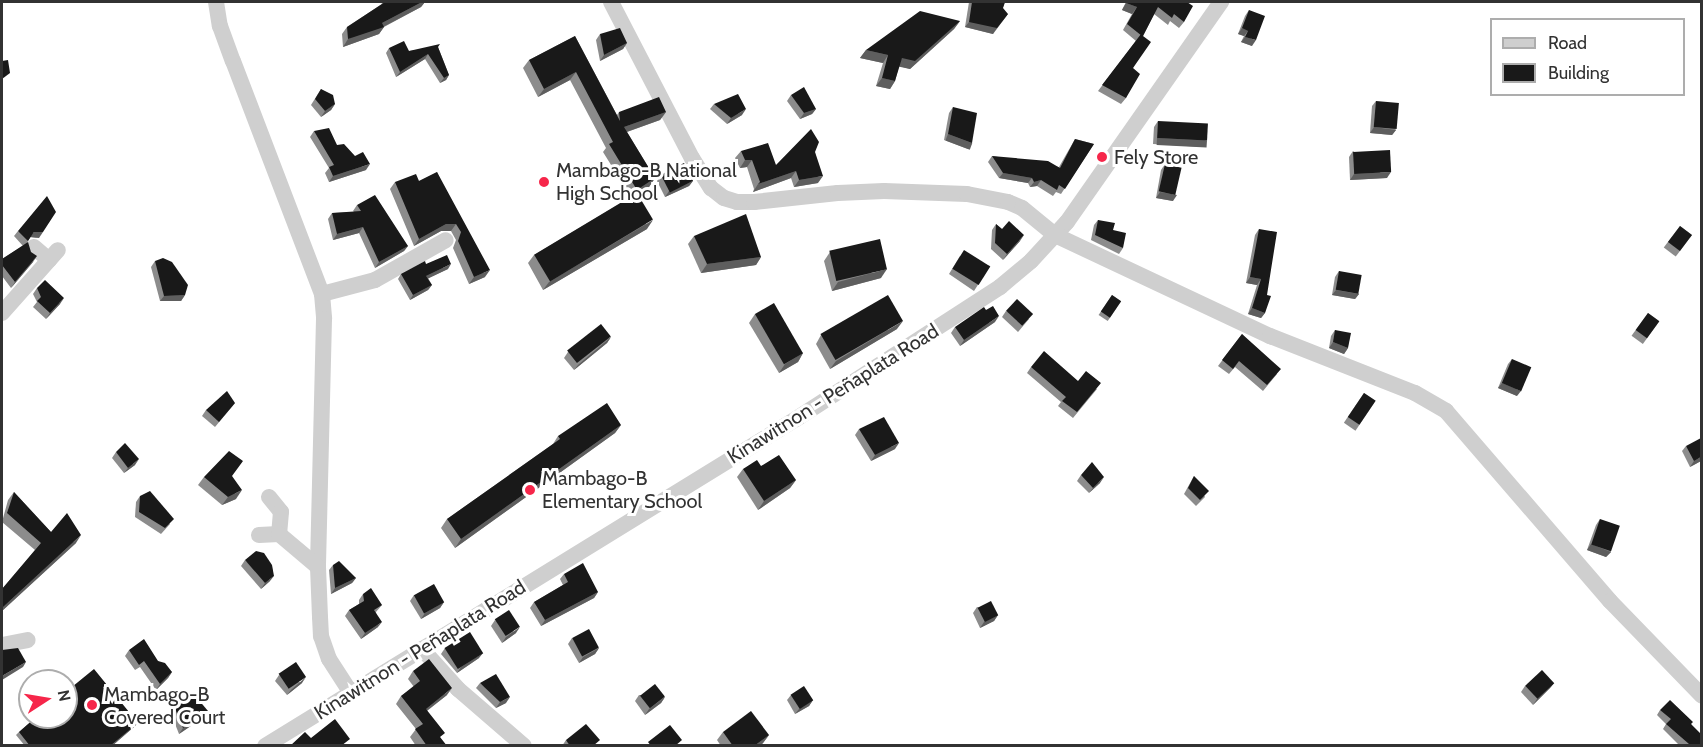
<!DOCTYPE html>
<html>
<head>
<meta charset="utf-8">
<style>
	body { margin:0 }
	#map { position:relative; width:1703px; height:747px; overflow:hidden; background:#fff; font-family:Cabin,sans-serif }
	div>[style] { position:absolute }
	.minor>* { height:16px; margin:-8px; padding:0 8px; transform-origin:8px; border-radius:8px; background:#cfcfcf }
	.wall>* { inset:0; background:#8c8c8c; transform-origin:0 0 }
	.shaded-wall>* { inset:0; background:#5e5e5e; transform-origin:0 0 }
	.building>* { inset:0; background:#191919; transform-origin:0 0 }
	.dots>* { width:16px; height:16px; translate:-50% -50%; box-sizing:border-box; border:3px solid #fff; border-radius:50% }
	span { translate:-50% -50%; white-space:nowrap; text-align:center; line-height:1.15; -webkit-text-stroke:6px #fff; paint-order:stroke }
	.poi-label { font-size:20px; color:#323232 }
	.left { translate:0 -50%; text-align:left }
	.street-label { font-size:20px; color:#323232 }
	.frame { position:absolute; inset:0; border:3px solid #323232; pointer-events:none }
	.legend { position:absolute; left:1490px; top:18px; width:195px; height:78px; box-sizing:border-box; background:#fff; border:2px solid #adadad; margin:0; padding:8px 10px; list-style:none; font-size:18px; color:#323232 }
	.legend li { display:flex; align-items:center; gap:12px; height:30px }
	.legend b { width:30px; border:2px solid #adadad }
	.north { position:absolute; left:18px; top:669px; width:60px; height:60px; box-sizing:border-box; background:#fff; border:2px solid #adadad; border-radius:50%; rotate:78deg; font-size:16px; font-weight:700; line-height:24px; text-align:center; color:#323232 }
	.north::after { content:''; display:block; margin:auto; width:21px; height:27px; background:#f6264a; clip-path:polygon(50% 0,100% 100%,50% 72%,0 100%) }
</style>
</head>
<body>
<div id="map">
	<div class="minor">
		<i style="left:216px;top:2px;width:24px;rotate:81deg"></i>
		<i style="left:220px;top:26px;width:37px;rotate:70deg"></i>
		<i style="left:233px;top:61px;width:249px;rotate:69.1deg"></i>
		<i style="left:322px;top:294px;width:25px;rotate:85deg"></i>
		<i style="left:324px;top:319px;width:248px;rotate:91.4deg"></i>
		<i style="left:318px;top:567px;width:50px;rotate:87.7deg"></i>
		<i style="left:320px;top:617px;width:19px;rotate:87deg"></i>
		<i style="left:321px;top:636px;width:24px;rotate:71deg"></i>
		<i style="left:329px;top:659px;width:40px;rotate:57.1deg"></i>
		<i style="left:611px;top:2px;width:176px;rotate:62.6deg"></i>
		<i style="left:692px;top:158px;width:36px;rotate:58deg"></i>
		<i style="left:711px;top:188px;width:16px;rotate:38deg"></i>
		<i style="left:724px;top:198px;width:14px;rotate:17deg"></i>
		<i style="left:737px;top:202px;width:17px"></i>
		<i style="left:754px;top:202px;width:84px;rotate:-6.1deg"></i>
		<i style="left:838px;top:193px;width:46px;rotate:-2.5deg"></i>
		<i style="left:884px;top:191px;width:83px;rotate:2.1deg"></i>
		<i style="left:967px;top:194px;width:42px;rotate:11deg"></i>
		<i style="left:1008px;top:202px;width:15px;rotate:23deg"></i>
		<i style="left:1022px;top:208px;width:43px;rotate:39.3deg"></i>
		<i style="left:1055px;top:235px;width:238px;rotate:25.2deg"></i>
		<i style="left:1270px;top:336px;width:156px;rotate:21.5deg"></i>
		<i style="left:1415px;top:393px;width:36px;rotate:30deg"></i>
		<i style="left:1446px;top:411px;width:251px;rotate:49.2deg"></i>
		<i style="left:1610px;top:601px;width:132px;rotate:45.9deg"></i>
		<i style="left:34px;top:247px;width:20px;rotate:41deg"></i>
		<i style="left:322px;top:294px;width:55px;rotate:-14.8deg"></i>
		<i style="left:375px;top:280px;width:81px;rotate:-29.4deg"></i>
		<i style="left:2px;top:313px;width:84px;rotate:-48.4deg"></i>
		<i style="left:269px;top:497px;width:19px;rotate:51deg"></i>
		<i style="left:281px;top:512px;width:22px;rotate:95deg"></i>
		<i style="left:259px;top:535px;width:20px;rotate:-3deg"></i>
		<i style="left:279px;top:534px;width:51px;rotate:40.2deg"></i>
		<i style="left:2px;top:645px;width:26px;rotate:-11deg"></i>
		<i style="left:422px;top:649px;width:54px;rotate:48deg"></i>
		<i style="left:458px;top:689px;width:87px;rotate:40.8deg"></i>
		<i style="left:265px;top:746px;width:624px;rotate:-31.63deg"></i>
		<i style="left:796px;top:419px;width:243px;rotate:-32.9deg"></i>
		<i style="left:1000px;top:287px;width:40px;rotate:-40deg"></i>
		<i style="left:1031px;top:261px;width:53px;rotate:-47.3deg"></i>
		<i style="left:1067px;top:222px;width:269px;rotate:-55deg"></i>
	</div>
	<div class="wall">
		<i style="clip-path:polygon(381px 2px,425px 2px,421px 7px,384px 27px,379px 34px,343px 47px,342px 34px,347px 27px,382px 4px)"></i>
		<i style="clip-path:polygon(969px 2px,1005px 2px,993px 34px,965px 27px)"></i>
		<i style="clip-path:polygon(1126px 2px,1187px 2px,1184px 22px,1179px 28px,1170px 21px,1168px 25px,1154px 14px,1143px 36px,1133px 68px,1126px 98px,1121px 104px,1098px 91px,1136px 41px,1123px 30px,1132px 14px,1122px 10px)"></i>
		<i style="clip-path:polygon(1249px 10px,1252px 46px,1241px 42px,1244px 36px,1238px 34px,1245px 16px)"></i>
		<i style="clip-path:polygon(960px 21px,954px 29px,910px 69px,899px 66px,895px 81px,890px 89px,876px 86px,883px 63px,860px 58px,866px 50px)"></i>
		<i style="clip-path:polygon(600px 34px,627px 43px,623px 49px,600px 61px,596px 40px)"></i>
		<i style="clip-path:polygon(575px 36px,617px 115px,619px 112px,666px 112px,660px 120px,627px 132px,655px 178px,649px 187px,638px 194px,647px 229px,543px 290px,528px 263px,534px 255px,631px 197px,603px 152px,606px 148px,570px 80px,538px 97px,523px 68px,529px 60px)"></i>
		<i style="clip-path:polygon(438px 47px,449px 75px,446px 80px,440px 83px,425px 59px,396px 77px,386px 53px,389px 48px,409px 51px)"></i>
		<i style="clip-path:polygon(321px 89px,335px 104px,331px 110px,321px 117px,311px 105px)"></i>
		<i style="clip-path:polygon(791px 95px,816px 109px,812px 114px,800px 119px,787px 101px)"></i>
		<i style="clip-path:polygon(1376px 101px,1396px 130px,1392px 135px,1370px 133px,1372px 106px)"></i>
		<i style="clip-path:polygon(714px 104px,742px 115px,727px 124px,710px 109px)"></i>
		<i style="clip-path:polygon(953px 107px,972px 143px,968px 149px,944px 140px,949px 113px)"></i>
		<i style="clip-path:polygon(1158px 121px,1207px 141px,1203px 147px,1153px 144px,1154px 127px)"></i>
		<i style="clip-path:polygon(314px 131px,337px 145px,366px 170px,329px 182px,325px 173px,329px 168px,310px 137px)"></i>
		<i style="clip-path:polygon(1075px 139px,1094px 144px,1061px 194px,1056px 192px,1053px 196px,1037px 186px,1030px 187px,1028px 183px,999px 178px,988px 162px,992px 156px,1059px 167px)"></i>
		<i style="clip-path:polygon(741px 151px,776px 165px,815px 152px,818px 183px,794px 187px,791px 178px,753px 192px,754px 189px,747px 167px,740px 168px,735px 158px)"></i>
		<i style="clip-path:polygon(1353px 151px,1387px 178px,1350px 180px,1349px 157px)"></i>
		<i style="clip-path:polygon(1165px 164px,1173px 201px,1156px 198px,1161px 170px)"></i>
		<i style="clip-path:polygon(437px 172px,485px 277px,469px 284px,453px 248px,456px 240px,451px 231px,441px 231px,414px 246px,390px 189px,395px 182px,419px 181px)"></i>
		<i style="clip-path:polygon(661px 175px,693px 181px,689px 186px,665px 197px,657px 181px)"></i>
		<i style="clip-path:polygon(357px 205px,408px 246px,404px 251px,375px 268px,359px 233px,333px 240px,328px 219px,332px 213px,354px 212px,353px 211px)"></i>
		<i style="clip-path:polygon(1098px 220px,1113px 230px,1123px 248px,1119px 254px,1091px 240px,1094px 225px)"></i>
		<i style="clip-path:polygon(996px 224px,1002px 229px,1020px 241px,1003px 260px,991px 249px,992px 230px)"></i>
		<i style="left:1680px;top:226px;width:15px;height:27px;rotate:37deg"></i>
		<i style="clip-path:polygon(1259px 229px,1267px 295px,1265px 313px,1261px 318px,1248px 314px,1257px 285px,1246px 283px,1255px 235px)"></i>
		<i style="clip-path:polygon(18px 231px,39px 238px,30px 237px,27px 243px,33px 262px,11px 288px,2px 276px,2px 259px,23px 246px,14px 236px)"></i>
		<i style="clip-path:polygon(694px 236px,761px 257px,756px 265px,701px 273px,688px 244px)"></i>
		<i style="clip-path:polygon(830px 252px,881px 278px,832px 291px,824px 261px)"></i>
		<i style="clip-path:polygon(960px 256px,990px 266px,974px 291px,949px 274px)"></i>
		<i style="clip-path:polygon(155px 261px,185px 295px,181px 301px,160px 301px,151px 267px)"></i>
		<i style="clip-path:polygon(426px 264px,448px 269px,428px 278px,432px 285px,428px 290px,410px 300px,398px 279px,401px 274px)"></i>
		<i style="clip-path:polygon(1339px 271px,1359px 294px,1355px 299px,1332px 295px,1335px 277px)"></i>
		<i style="clip-path:polygon(37px 288px,60px 304px,46px 319px,33px 307px,37px 302px,33px 294px)"></i>
		<i style="left:1112px;top:295px;width:11px;height:24px;rotate:34deg"></i>
		<i style="clip-path:polygon(1006px 311px,1029px 319px,1018px 332px,1002px 317px)"></i>
		<i style="left:1648px;top:313px;width:14px;height:28px;rotate:36deg"></i>
		<i style="clip-path:polygon(755px 314px,803px 353px,798px 362px,779px 373px,749px 323px)"></i>
		<i style="clip-path:polygon(995px 322px,960px 346px,951px 333px,955px 327px)"></i>
		<i style="clip-path:polygon(897px 329px,830px 369px,816px 344px,821px 335px)"></i>
		<i style="clip-path:polygon(1335px 330px,1348px 348px,1344px 354px,1329px 348px,1331px 336px)"></i>
		<i style="clip-path:polygon(1242px 334px,1277px 374px,1263px 391px,1235px 367px,1229px 374px,1218px 366px)"></i>
		<i style="clip-path:polygon(611px 337px,607px 343px,574px 370px,564px 358px,568px 352px)"></i>
		<i style="clip-path:polygon(1512px 359px,1517px 396px,1498px 388px,1508px 364px)"></i>
		<i style="clip-path:polygon(1031px 367px,1078px 381px,1097px 389px,1073px 418px,1058px 406px,1061px 402px,1027px 373px)"></i>
		<i style="left:1364px;top:393px;width:14px;height:36px;rotate:34deg"></i>
		<i style="clip-path:polygon(235px 403px,215px 427px,202px 416px,206px 410px)"></i>
		<i style="clip-path:polygon(621px 425px,615px 433px,455px 548px,441px 528px,447px 519px,553px 444px,558px 436px)"></i>
		<i style="clip-path:polygon(859px 429px,895px 449px,871px 461px,855px 435px)"></i>
		<i style="clip-path:polygon(1686px 446px,1701px 461px,1690px 467px,1682px 451px)"></i>
		<i style="clip-path:polygon(116px 452px,135px 465px,124px 473px,112px 458px)"></i>
		<i style="clip-path:polygon(761px 466px,796px 480px,790px 488px,758px 510px,737px 477px,743px 469px)"></i>
		<i style="clip-path:polygon(1081px 475px,1100px 483px,1089px 493px,1077px 481px)"></i>
		<i style="clip-path:polygon(232px 476px,236px 499px,222px 505px,198px 485px,204px 477px)"></i>
		<i style="clip-path:polygon(1194px 476px,1205px 497px,1196px 506px,1184px 494px)"></i>
		<i style="clip-path:polygon(14px 492px,51px 532px,76px 543px,2px 611px,2px 589px,35px 550px,2px 522px,8px 500px)"></i>
		<i style="clip-path:polygon(140px 496px,170px 524px,161px 534px,135px 517px,136px 502px)"></i>
		<i style="clip-path:polygon(1600px 519px,1611px 552px,1606px 557px,1587px 550px,1596px 525px)"></i>
		<i style="clip-path:polygon(245px 560px,270px 581px,261px 589px,241px 566px)"></i>
		<i style="clip-path:polygon(333px 565px,356px 578px,352px 583px,331px 594px,329px 570px)"></i>
		<i style="clip-path:polygon(564px 574px,598px 592px,594px 598px,541px 626px,530px 608px,534px 602px,563px 585px,560px 579px)"></i>
		<i style="clip-path:polygon(363px 594px,382px 605px,376px 612px,378px 627px,361px 639px,345px 616px,349px 610px,359px 604px,359px 600px)"></i>
		<i style="clip-path:polygon(414px 595px,444px 602px,440px 608px,421px 619px,410px 601px)"></i>
		<i style="clip-path:polygon(977px 607px,998px 615px,994px 621px,980px 628px,973px 613px)"></i>
		<i style="clip-path:polygon(495px 620px,516px 633px,502px 643px,491px 626px)"></i>
		<i style="clip-path:polygon(572px 638px,599px 648px,595px 654px,579px 663px,568px 644px)"></i>
		<i style="clip-path:polygon(445px 648px,479px 658px,457px 673px,441px 654px)"></i>
		<i style="clip-path:polygon(129px 650px,158px 661px,172px 672px,168px 678px,156px 690px,140px 667px,135px 670px,125px 656px)"></i>
		<i style="clip-path:polygon(413px 671px,447px 695px,427px 711px,441px 739px,447px 746px,416px 746px,410px 737px,416px 729px,396px 704px,401px 696px,414px 687px,408px 679px)"></i>
		<i style="clip-path:polygon(279px 675px,302px 683px,287px 695px,275px 681px)"></i>
		<i style="clip-path:polygon(480px 683px,506px 703px,496px 708px,476px 688px)"></i>
		<i style="clip-path:polygon(1554px 683px,1550px 688px,1533px 705px,1521px 692px,1525px 686px)"></i>
		<i style="clip-path:polygon(67px 691px,138px 723px,135px 726px,112px 746px,25px 746px,16px 735px,19px 732px)"></i>
		<i style="clip-path:polygon(639px 695px,665px 697px,661px 703px,645px 715px,635px 701px)"></i>
		<i style="clip-path:polygon(791px 695px,813px 700px,809px 706px,795px 714px,787px 700px)"></i>
		<i style="clip-path:polygon(174px 706px,204px 717px,179px 734px,170px 711px)"></i>
		<i style="clip-path:polygon(1660px 710px,1691px 724px,1701px 746px,1680px 746px,1663px 729px,1666px 724px,1657px 715px)"></i>
		<i style="clip-path:polygon(723px 732px,769px 735px,763px 743px,760px 746px,721px 746px,717px 740px)"></i>
		<i style="clip-path:polygon(566px 740px,596px 746px,562px 746px)"></i>
	</div>
	<div class="shaded-wall">
		<i style="clip-path:polygon(422px 2px,425px 2px,421px 7px,383px 27px,384px 27px,379px 34px,343px 47px,348px 39px,382px 23px)"></i>
		<i style="clip-path:polygon(1126px 3px,1137px 7px,1132px 14px,1122px 10px)"></i>
		<i style="clip-path:polygon(1008px 14px,993px 34px,965px 27px,969px 22px)"></i>
		<i style="clip-path:polygon(960px 21px,954px 29px,910px 69px,896px 66px,902px 58px)"></i>
		<i style="clip-path:polygon(1242px 28px,1248px 31px,1244px 36px,1238px 34px)"></i>
		<i style="clip-path:polygon(1245px 37px,1256px 40px,1252px 46px,1241px 42px)"></i>
		<i style="clip-path:polygon(627px 43px,623px 49px,600px 61px,604px 55px)"></i>
		<i style="clip-path:polygon(866px 50px,888px 55px,883px 63px,860px 58px)"></i>
		<i style="clip-path:polygon(428px 54px,425px 59px,396px 77px,400px 72px)"></i>
		<i style="clip-path:polygon(576px 72px,570px 80px,538px 97px,544px 89px)"></i>
		<i style="clip-path:polygon(449px 75px,446px 80px,440px 83px,444px 78px)"></i>
		<i style="clip-path:polygon(882px 78px,895px 81px,890px 89px,876px 86px)"></i>
		<i style="clip-path:polygon(335px 104px,331px 110px,321px 117px,325px 111px)"></i>
		<i style="clip-path:polygon(746px 109px,742px 115px,727px 124px,731px 118px)"></i>
		<i style="clip-path:polygon(816px 109px,812px 114px,800px 119px,804px 113px)"></i>
		<i style="clip-path:polygon(666px 112px,660px 120px,618px 135px,624px 127px)"></i>
		<i style="clip-path:polygon(1374px 127px,1396px 130px,1392px 135px,1370px 133px)"></i>
		<i style="left:948px;top:134px;width:26px;height:7px;rotate:21deg"></i>
		<i style="left:1157px;top:138px;width:50px;height:7px;rotate:3deg"></i>
		<i style="clip-path:polygon(745px 160px,752px 160px,747px 167px,740px 168px)"></i>
		<i style="clip-path:polygon(370px 164px,366px 170px,329px 182px,333px 176px)"></i>
		<i style="clip-path:polygon(796px 171px,791px 178px,753px 192px,758px 184px)"></i>
		<i style="clip-path:polygon(1391px 172px,1387px 178px,1350px 180px,1354px 174px)"></i>
		<i style="clip-path:polygon(1003px 173px,1032px 178px,1028px 183px,999px 178px)"></i>
		<i style="clip-path:polygon(823px 176px,818px 183px,794px 187px,799px 180px)"></i>
		<i style="clip-path:polygon(655px 178px,649px 187px,631px 198px,637px 190px)"></i>
		<i style="clip-path:polygon(1041px 180px,1037px 186px,1030px 187px,1034px 182px)"></i>
		<i style="clip-path:polygon(693px 181px,689px 186px,665px 197px,669px 191px)"></i>
		<i style="clip-path:polygon(1160px 192px,1177px 195px,1173px 201px,1156px 198px)"></i>
		<i style="clip-path:polygon(653px 220px,647px 229px,543px 290px,549px 282px)"></i>
		<i style="clip-path:polygon(446px 224px,456px 224px,451px 231px,441px 231px,414px 246px,419px 239px)"></i>
		<i style="clip-path:polygon(363px 227px,359px 233px,333px 240px,337px 234px)"></i>
		<i style="clip-path:polygon(34px 232px,43px 232px,39px 238px,30px 237px)"></i>
		<i style="clip-path:polygon(1024px 235px,1020px 241px,1003px 260px,1007px 254px)"></i>
		<i style="clip-path:polygon(408px 246px,404px 251px,375px 268px,379px 262px)"></i>
		<i style="clip-path:polygon(37px 256px,33px 262px,11px 288px,15px 282px)"></i>
		<i style="clip-path:polygon(761px 257px,756px 265px,701px 273px,707px 264px)"></i>
		<i style="clip-path:polygon(451px 264px,448px 269px,423px 281px,426px 276px)"></i>
		<i style="clip-path:polygon(887px 269px,881px 278px,832px 291px,838px 282px)"></i>
		<i style="clip-path:polygon(490px 270px,485px 277px,469px 284px,474px 277px)"></i>
		<i style="clip-path:polygon(1250px 277px,1261px 279px,1257px 285px,1246px 283px)"></i>
		<i style="clip-path:polygon(432px 285px,428px 290px,410px 300px,413px 295px)"></i>
		<i style="clip-path:polygon(1336px 290px,1359px 294px,1355px 299px,1332px 295px)"></i>
		<i style="clip-path:polygon(185px 295px,181px 301px,160px 301px,164px 296px)"></i>
		<i style="clip-path:polygon(64px 298px,60px 304px,46px 319px,50px 313px)"></i>
		<i style="clip-path:polygon(1252px 308px,1265px 313px,1261px 318px,1248px 314px)"></i>
		<i style="clip-path:polygon(999px 316px,995px 322px,960px 346px,964px 340px)"></i>
		<i style="clip-path:polygon(903px 321px,897px 329px,830px 369px,836px 361px)"></i>
		<i style="clip-path:polygon(611px 337px,607px 343px,574px 370px,578px 365px)"></i>
		<i style="clip-path:polygon(1333px 342px,1348px 348px,1344px 354px,1329px 348px)"></i>
		<i style="clip-path:polygon(803px 353px,798px 362px,779px 373px,785px 364px)"></i>
		<i style="clip-path:polygon(1502px 383px,1521px 391px,1517px 396px,1498px 388px)"></i>
		<i style="clip-path:polygon(621px 425px,615px 433px,455px 548px,461px 539px)"></i>
		<i style="clip-path:polygon(899px 443px,895px 449px,871px 461px,875px 455px)"></i>
		<i style="clip-path:polygon(1701px 457px,1701px 461px,1690px 467px,1694px 461px)"></i>
		<i style="clip-path:polygon(139px 459px,135px 465px,124px 473px,128px 468px)"></i>
		<i style="clip-path:polygon(1104px 477px,1100px 483px,1089px 493px,1093px 488px)"></i>
		<i style="clip-path:polygon(796px 480px,790px 488px,758px 510px,764px 501px)"></i>
		<i style="clip-path:polygon(242px 490px,236px 499px,222px 505px,228px 497px)"></i>
		<i style="clip-path:polygon(81px 535px,76px 543px,2px 611px,2px 608px)"></i>
		<i style="clip-path:polygon(1591px 544px,1611px 552px,1606px 557px,1587px 550px)"></i>
		<i style="clip-path:polygon(274px 576px,270px 581px,261px 589px,265px 583px)"></i>
		<i style="clip-path:polygon(356px 578px,352px 583px,331px 594px,335px 588px)"></i>
		<i style="clip-path:polygon(598px 592px,594px 598px,541px 626px,545px 620px)"></i>
		<i style="clip-path:polygon(444px 602px,440px 608px,421px 619px,425px 613px)"></i>
		<i style="clip-path:polygon(998px 615px,994px 621px,980px 628px,984px 622px)"></i>
		<i style="clip-path:polygon(382px 622px,378px 627px,361px 639px,365px 633px)"></i>
		<i style="clip-path:polygon(520px 627px,516px 633px,502px 643px,506px 637px)"></i>
		<i style="clip-path:polygon(599px 648px,595px 654px,579px 663px,583px 657px)"></i>
		<i style="clip-path:polygon(483px 653px,479px 658px,457px 673px,461px 667px)"></i>
		<i style="clip-path:polygon(26px 662px,23px 667px,2px 680px,2px 676px)"></i>
		<i style="clip-path:polygon(172px 672px,168px 678px,156px 690px,160px 684px)"></i>
		<i style="clip-path:polygon(306px 677px,302px 683px,287px 695px,291px 690px)"></i>
		<i style="clip-path:polygon(1554px 683px,1550px 688px,1533px 705px,1537px 699px)"></i>
		<i style="clip-path:polygon(452px 688px,447px 695px,420px 716px,426px 709px)"></i>
		<i style="clip-path:polygon(510px 697px,506px 703px,496px 708px,500px 702px)"></i>
		<i style="clip-path:polygon(665px 697px,661px 703px,645px 715px,649px 709px)"></i>
		<i style="clip-path:polygon(813px 700px,809px 706px,795px 714px,799px 709px)"></i>
		<i style="clip-path:polygon(208px 711px,204px 717px,179px 734px,183px 728px)"></i>
		<i style="clip-path:polygon(138px 723px,135px 726px,112px 746px,110px 746px)"></i>
		<i style="clip-path:polygon(769px 735px,763px 743px,760px 746px,754px 746px)"></i>
	</div>
	<div class="building">
		<i style="clip-path:polygon(385px 2px,422px 2px,382px 23px,384px 27px,348px 39px,347px 27px)"></i>
		<i style="clip-path:polygon(972px 2px,1005px 2px,1003px 8px,1008px 14px,997px 28px,969px 22px)"></i>
		<i style="clip-path:polygon(1127px 2px,1187px 2px,1193px 6px,1184px 22px,1174px 14px,1172px 18px,1158px 7px,1143px 36px,1151px 42px,1133px 68px,1140px 74px,1126px 98px,1102px 85px,1141px 34px,1142px 36px,1127px 24px,1137px 7px,1126px 3px)"></i>
		<i style="clip-path:polygon(1249px 10px,1265px 16px,1256px 40px,1245px 37px,1248px 31px,1242px 28px)"></i>
		<i style="clip-path:polygon(920px 11px,960px 21px,915px 61px,902px 58px,895px 81px,882px 78px,888px 55px,866px 50px)"></i>
		<i style="clip-path:polygon(620px 28px,627px 43px,604px 55px,600px 34px)"></i>
		<i style="clip-path:polygon(575px 36px,620px 121px,619px 112px,659px 97px,666px 112px,624px 127px,655px 178px,637px 190px,609px 144px,613px 142px,576px 72px,544px 89px,529px 60px)"></i>
		<i style="clip-path:polygon(404px 41px,409px 51px,440px 44px,438px 47px,449px 75px,444px 78px,428px 54px,400px 72px,389px 48px)"></i>
		<i style="clip-path:polygon(8px 60px,10px 73px,2px 79px,2px 61px)"></i>
		<i style="clip-path:polygon(804px 87px,816px 109px,804px 113px,791px 95px)"></i>
		<i style="clip-path:polygon(321px 89px,333px 95px,335px 104px,325px 111px,315px 99px)"></i>
		<i style="clip-path:polygon(738px 94px,746px 109px,731px 118px,714px 104px)"></i>
		<i style="left:1376px;top:101px;width:23px;height:26px;rotate:5deg"></i>
		<i style="clip-path:polygon(953px 107px,977px 113px,972px 143px,948px 134px)"></i>
		<i style="left:1158px;top:121px;width:50px;height:17px;rotate:3deg"></i>
		<i style="clip-path:polygon(329px 128px,337px 145px,344px 144px,355px 156px,363px 152px,370px 164px,333px 176px,329px 167px,334px 165px,314px 131px)"></i>
		<i style="clip-path:polygon(811px 129px,819px 142px,815px 152px,823px 176px,799px 180px,796px 171px,758px 184px,760px 182px,752px 160px,745px 160px,741px 151px,768px 143px,776px 165px)"></i>
		<i style="clip-path:polygon(1075px 139px,1094px 144px,1065px 189px,1059px 185px,1057px 190px,1041px 180px,1034px 182px,1032px 178px,1003px 173px,992px 156px,1048px 161px,1060px 168px)"></i>
		<i style="left:1390px;top:150px;width:22px;height:37px;rotate:87deg"></i>
		<i style="left:684px;top:163px;width:20px;height:26px;rotate:63deg"></i>
		<i style="left:1165px;top:164px;width:17px;height:28px;rotate:13deg"></i>
		<i style="clip-path:polygon(437px 172px,490px 270px,474px 277px,458px 241px,461px 232px,456px 224px,446px 224px,419px 239px,395px 182px,416px 174px,419px 181px)"></i>
		<i style="left:637px;top:193px;width:31px;height:120px;rotate:59deg"></i>
		<i style="clip-path:polygon(375px 195px,408px 246px,379px 262px,363px 227px,337px 234px,332px 213px,361px 211px,357px 205px)"></i>
		<i style="clip-path:polygon(47px 196px,56px 212px,43px 232px,34px 232px,28px 241px,18px 231px)"></i>
		<i style="clip-path:polygon(746px 214px,761px 257px,707px 264px,694px 236px)"></i>
		<i style="clip-path:polygon(1098px 220px,1115px 223px,1113px 230px,1126px 233px,1123px 248px,1095px 235px)"></i>
		<i style="clip-path:polygon(1009px 221px,1024px 235px,1007px 254px,995px 243px,996px 224px,1002px 229px)"></i>
		<i style="left:1680px;top:226px;width:15px;height:20px;rotate:37deg"></i>
		<i style="clip-path:polygon(1259px 229px,1277px 232px,1267px 295px,1271px 296px,1265px 313px,1252px 308px,1261px 279px,1250px 277px)"></i>
		<i style="left:880px;top:239px;width:31px;height:52px;rotate:77deg"></i>
		<i style="clip-path:polygon(28px 242px,31px 252px,37px 256px,15px 282px,2px 265px,2px 259px)"></i>
		<i style="left:964px;top:250px;width:31px;height:22px;rotate:32deg"></i>
		<i style="clip-path:polygon(447px 255px,451px 264px,426px 276px,432px 285px,413px 295px,401px 274px,425px 261px,426px 264px)"></i>
		<i style="clip-path:polygon(163px 258px,172px 262px,188px 285px,185px 295px,164px 296px,155px 261px)"></i>
		<i style="left:1339px;top:271px;width:23px;height:19px;rotate:10deg"></i>
		<i style="clip-path:polygon(45px 280px,64px 298px,50px 313px,37px 301px,41px 297px,37px 288px)"></i>
		<i style="left:888px;top:295px;width:30px;height:78px;rotate:60deg"></i>
		<i style="left:1112px;top:295px;width:11px;height:20px;rotate:34deg"></i>
		<i style="left:1017px;top:299px;width:22px;height:16px;rotate:43deg"></i>
		<i style="left:774px;top:303px;width:58px;height:22px;rotate:60deg"></i>
		<i style="clip-path:polygon(993px 306px,999px 316px,964px 340px,955px 327px,984px 307px,986px 310px)"></i>
		<i style="left:1648px;top:313px;width:14px;height:21px;rotate:36deg"></i>
		<i style="left:601px;top:324px;width:16px;height:43px;rotate:52deg"></i>
		<i style="clip-path:polygon(1335px 330px,1351px 333px,1348px 348px,1333px 342px)"></i>
		<i style="clip-path:polygon(1242px 334px,1281px 369px,1267px 385px,1239px 361px,1233px 369px,1222px 360px)"></i>
		<i style="clip-path:polygon(1044px 351px,1078px 381px,1086px 371px,1101px 383px,1077px 412px,1062px 401px,1066px 397px,1031px 367px)"></i>
		<i style="left:1512px;top:359px;width:21px;height:26px;rotate:23deg"></i>
		<i style="clip-path:polygon(227px 391px,235px 403px,219px 422px,206px 410px)"></i>
		<i style="left:1364px;top:393px;width:14px;height:29px;rotate:34deg"></i>
		<i style="clip-path:polygon(607px 403px,621px 425px,461px 539px,447px 519px,560px 439px,558px 436px)"></i>
		<i style="clip-path:polygon(884px 417px,899px 443px,875px 455px,859px 429px)"></i>
		<i style="clip-path:polygon(1701px 438px,1701px 457px,1694px 461px,1686px 446px)"></i>
		<i style="clip-path:polygon(125px 443px,139px 459px,128px 468px,116px 452px)"></i>
		<i style="clip-path:polygon(229px 451px,243px 461px,232px 476px,242px 490px,228px 497px,204px 477px)"></i>
		<i style="clip-path:polygon(779px 455px,796px 480px,764px 501px,743px 469px,757px 460px,761px 466px)"></i>
		<i style="clip-path:polygon(1092px 462px,1104px 477px,1093px 488px,1081px 475px)"></i>
		<i style="clip-path:polygon(1194px 476px,1209px 491px,1200px 500px,1188px 488px)"></i>
		<i style="clip-path:polygon(150px 491px,174px 519px,165px 528px,139px 512px,140px 496px)"></i>
		<i style="clip-path:polygon(14px 492px,51px 532px,67px 513px,81px 535px,2px 608px,2px 589px,41px 543px,7px 513px)"></i>
		<i style="left:1600px;top:519px;width:21px;height:27px;rotate:19deg"></i>
		<i style="clip-path:polygon(256px 551px,264px 553px,272px 565px,274px 576px,265px 583px,245px 560px)"></i>
		<i style="clip-path:polygon(339px 561px,356px 578px,335px 588px,333px 565px)"></i>
		<i style="clip-path:polygon(583px 563px,598px 592px,545px 620px,534px 602px,568px 582px,564px 574px)"></i>
		<i style="left:434px;top:584px;width:21px;height:23px;rotate:61deg"></i>
		<i style="clip-path:polygon(371px 588px,382px 605px,374px 610px,382px 622px,365px 633px,349px 610px,364px 601px,363px 594px)"></i>
		<i style="left:991px;top:601px;width:16px;height:15px;rotate:63deg"></i>
		<i style="left:509px;top:610px;width:20px;height:17px;rotate:57deg"></i>
		<i style="left:589px;top:629px;width:21px;height:19px;rotate:62deg"></i>
		<i style="left:470px;top:632px;width:25px;height:30px;rotate:58deg"></i>
		<i style="clip-path:polygon(144px 639px,158px 661px,165px 663px,172px 672px,160px 684px,144px 661px,139px 665px,129px 650px)"></i>
		<i style="clip-path:polygon(18px 648px,26px 662px,2px 676px,2px 650px)"></i>
		<i style="clip-path:polygon(429px 659px,452px 688px,426px 709px,445px 733px,440px 737px,447px 746px,427px 746px,415px 729px,423px 724px,401px 696px,420px 681px,413px 671px)"></i>
		<i style="left:296px;top:662px;width:18px;height:21px;rotate:56deg"></i>
		<i style="clip-path:polygon(94px 669px,138px 723px,110px 746px,30px 746px,19px 732px,36px 717px,66px 717px,66px 689px,67px 691px)"></i>
		<i style="left:1542px;top:670px;width:18px;height:23px;rotate:47deg"></i>
		<i style="clip-path:polygon(496px 674px,510px 697px,500px 702px,480px 683px)"></i>
		<i style="left:655px;top:684px;width:16px;height:19px;rotate:52deg"></i>
		<i style="left:804px;top:686px;width:17px;height:16px;rotate:57deg"></i>
		<i style="clip-path:polygon(192px 692px,208px 711px,183px 728px,174px 706px)"></i>
		<i style="clip-path:polygon(1670px 700px,1693px 722px,1691px 724px,1701px 734px,1701px 746px,1687px 746px,1689px 744px,1666px 724px,1671px 719px,1660px 710px)"></i>
		<i style="clip-path:polygon(751px 711px,769px 735px,754px 746px,733px 746px,723px 732px)"></i>
		<i style="clip-path:polygon(335px 719px,350px 739px,341px 746px,290px 746px,305px 732px,311px 738px)"></i>
		<i style="clip-path:polygon(586px 724px,600px 740px,593px 746px,570px 746px,566px 740px)"></i>
		<i style="clip-path:polygon(670px 725px,682px 740px,675px 746px,651px 746px,648px 742px)"></i>
	</div>
	<div class="dots">
		<i style="left:1102px;top:157px;background:#f6264a"></i>
		<i style="left:544px;top:182px;background:#f6264a"></i>
		<i style="left:530px;top:490px;background:#f6264a"></i>
		<i style="left:92px;top:705px;background:#f6264a"></i>
	</div>
	<div class="poi-label">
		<span class="left" style="left:1114px;top:157px">Fely Store</span>
		<span class="left" style="left:556px;top:182px">Mambago-B National<br>High School</span>
		<span class="left" style="left:542px;top:490px">Mambago-B<br>Elementary School</span>
		<span class="left" style="left:104px;top:706px">Mambago-B<br>Covered Court</span>
	</div>
	<div class="street-label">
		<span style="left:833px;top:394px;rotate:-32deg">Kinawitnon - Peñaplata Road</span>
		<span style="left:420px;top:650px;rotate:-32deg">Kinawitnon - Peñaplata Road</span>
	</div>
	<div class="frame"></div>
	<ul class="legend">
	<li><b style="height:8px;background:#cfcfcf"></b>Road</li>
	<li><b style="height:16px;background:#191919"></b>Building</li>
	</ul>
	<div class="north">N</div>
</div>
</body>
</html>
